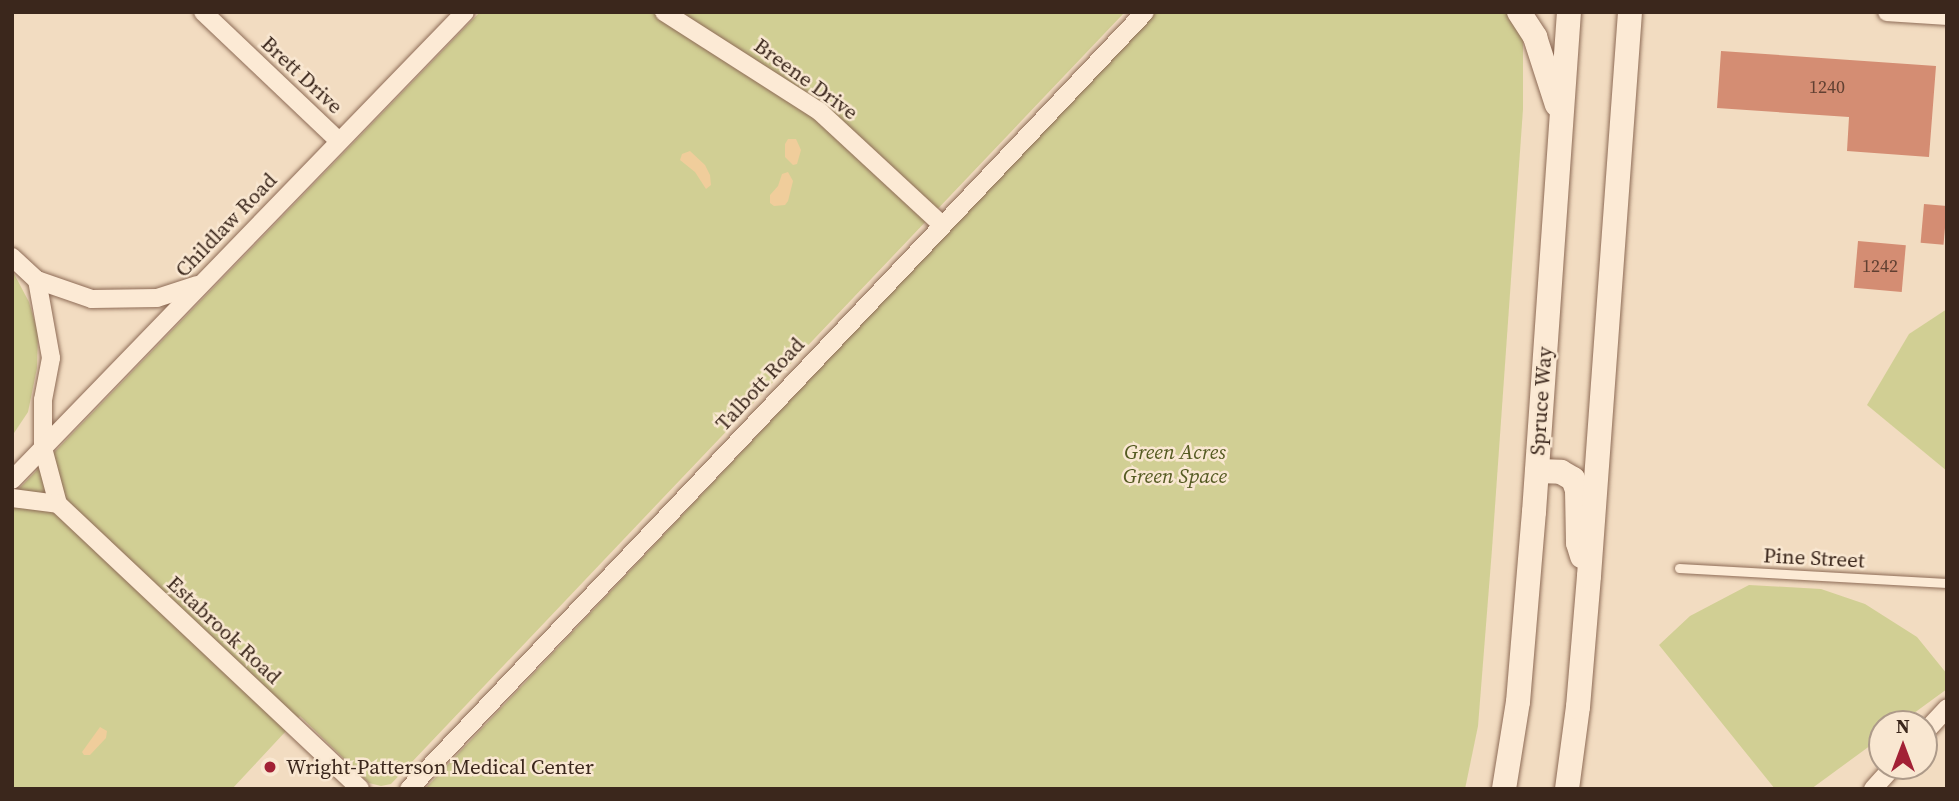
<!DOCTYPE html>
<html>
<head>
<meta charset="utf-8">
<style>
	body { margin:0 }
	#map { position:relative; width:1959px; height:801px; overflow:hidden; background:#f2dcc1; font-family:"Source Serif 4",serif }
	div>[style] { position:absolute }
	.green>* { inset:0; background:#d1cf94 }
	.sand>* { inset:0; background:#f0cd9b }
	.building>* { inset:0; background:#d48d73; transform-origin:0 0 }
	.roads { filter:drop-shadow(0 0 2px #8d6b56) drop-shadow(0 0 2px #8d6b56) }
	.lane>* { height:9px; margin:-4.5px; padding:0 4.5px; transform-origin:4.5px; border-radius:4.5px; background:#fcead5 }
	.street>* { height:18px; margin:-9px; padding:0 9px; transform-origin:9px; border-radius:9px; background:#fcead5 }
	.secondary>* { height:24px; margin:-12px; padding:0 12px; transform-origin:12px; border-radius:12px; background:#fcead5 }
	.dots>* { width:19px; height:19px; translate:-50% -50%; box-sizing:border-box; border:4px solid #f9e7d1; border-radius:50% }
	span { translate:-50% -50%; white-space:nowrap; text-align:center; line-height:1.15; -webkit-text-stroke:5px #f9e7d1; paint-order:stroke }
	.number-label { font-size:18px; color:#614032 }
	.number-label span { -webkit-text-stroke-width:0 }
	.street-label { font-size:21px; color:#3b271c }
	.park-label { font-size:21px; color:#545a21; font-style:italic }
	.poi-label { font-size:21px; color:#3b271c }
	.left { translate:0 -50%; text-align:left }
	.frame { position:absolute; inset:0; border:14px solid #3b271c; pointer-events:none }
	.north { position:absolute; left:1868px; top:710px; width:70px; height:70px; box-sizing:border-box; background:#f9e7d1; border:2px solid #ad9a89; border-radius:50%; rotate:0deg; font-size:19px; font-weight:700; line-height:28px; text-align:center; color:#3b271c }
	.north::after { content:''; display:block; margin:auto; width:24px; height:32px; background:#a22135; clip-path:polygon(50% 0,100% 100%,50% 72%,0 100%) }
</style>
</head>
<body>
<div id="map">
	<div class="green">
		<i style="clip-path:polygon(480px 12px,1123px 14px,391px 784px,381px 786px,369px 783px,300px 716px,232px 789px,12px 789px,12px 496px)"></i>
		<i style="clip-path:polygon(1155px 12px,1508px 12px,1523px 35px,1523px 109px,1492px 549px,1478px 726px,1465px 789px,425px 789px)"></i>
		<i style="clip-path:polygon(12px 270px,29px 302px,38px 333px,37px 368px,28px 412px,12px 436px)"></i>
		<i style="clip-path:polygon(1947px 309px,1947px 471px,1867px 405px,1909px 334px)"></i>
		<i style="clip-path:polygon(1749px 585px,1821px 589px,1865px 604px,1917px 637px,1947px 674px,1947px 689px,1899px 724px,1882px 724px,1882px 737px,1811px 789px,1775px 789px,1659px 645px,1690px 616px)"></i>
	</div>
	<div class="sand">
		<i style="clip-path:polygon(788px 139px,796px 139px,801px 150px,797px 164px,793px 165px,785px 157px,785px 144px)"></i>
		<i style="clip-path:polygon(690px 151px,705px 165px,710px 175px,711px 185px,706px 189px,695px 172px,680px 160px,682px 154px)"></i>
		<i style="clip-path:polygon(788px 172px,793px 181px,788px 201px,785px 205px,774px 206px,770px 203px,770px 195px,778px 186px,782px 174px)"></i>
		<i style="clip-path:polygon(100px 727px,107px 731px,106px 738px,90px 755px,84px 755px,82px 752px)"></i>
	</div>
	<div class="building">
		<i style="clip-path:polygon(1721px 51px,1936px 66px,1929px 157px,1847px 151px,1849px 117px,1717px 108px)"></i>
		<i style="left:1924px;top:204px;width:23px;height:39px;rotate:5deg"></i>
		<i style="left:1858px;top:241px;width:48px;height:47px;rotate:5deg"></i>
	</div>
	<div class="roads">
		<div class="lane">
			<i style="left:1679px;top:568px;width:268px;rotate:3.2deg"></i>
		</div>
		<div class="street">
			<i style="left:203px;top:12px;width:187px;rotate:43.5deg"></i>
			<i style="left:664px;top:12px;width:184px;rotate:32.6deg"></i>
			<i style="left:819px;top:111px;width:168px;rotate:42.8deg"></i>
			<i style="left:1887px;top:12px;width:60px;rotate:3.8deg"></i>
			<i style="left:12px;top:257px;width:34px;rotate:43deg"></i>
			<i style="left:37px;top:280px;width:58px;rotate:19.1deg"></i>
			<i style="left:92px;top:299px;width:65px;rotate:-0.9deg"></i>
			<i style="left:157px;top:298px;width:42px;rotate:-18deg"></i>
			<i style="left:37px;top:280px;width:79px;rotate:79.8deg"></i>
			<i style="left:51px;top:358px;width:43px;rotate:100.8deg"></i>
			<i style="left:43px;top:400px;width:48px;rotate:90deg"></i>
			<i style="left:43px;top:448px;width:58px;rotate:75deg"></i>
			<i style="left:58px;top:504px;width:415px;rotate:43.3deg"></i>
			<i style="left:12px;top:480px;width:651px;rotate:-45.93deg"></i>
			<i style="left:12px;top:498px;width:46px;rotate:7.4deg"></i>
			<i style="left:1924px;top:733px;width:34px;rotate:-47deg"></i>
			<i style="left:409px;top:789px;width:1070px;rotate:-46.55deg"></i>
			<i style="left:1873px;top:789px;width:31px;rotate:-48deg"></i>
		</div>
		<div class="secondary">
			<i style="left:1519px;top:12px;width:30px;rotate:57deg"></i>
			<i style="left:1535px;top:37px;width:71px;rotate:72.1deg"></i>
			<i style="left:1537px;top:471px;width:24px;rotate:2deg"></i>
			<i style="left:1561px;top:472px;width:14px;rotate:30deg"></i>
			<i style="left:1573px;top:479px;width:12px;rotate:70deg"></i>
			<i style="left:1577px;top:490px;width:53px;rotate:88.9deg"></i>
			<i style="left:1578px;top:543px;width:14px;rotate:73deg"></i>
			<i style="left:1504px;top:789px;width:88px;rotate:-80.9deg"></i>
			<i style="left:1518px;top:702px;width:191px;rotate:-85.2deg"></i>
			<i style="left:1534px;top:512px;width:501px;rotate:-86deg"></i>
			<i style="left:1567px;top:789px;width:83px;rotate:-82.4deg"></i>
			<i style="left:1578px;top:707px;width:131px;rotate:-85.2deg"></i>
			<i style="left:1589px;top:576px;width:565px;rotate:-85.84deg"></i>
		</div>
	</div>
	<div class="dots">
		<i style="left:270px;top:767px;background:#a22135"></i>
	</div>
	<div class="number-label">
		<span style="left:1827px;top:87px">1240</span>
		<span style="left:1880px;top:266px">1242</span>
	</div>
	<div class="street-label">
		<span style="left:302px;top:75px;rotate:43deg">Brett Drive</span>
		<span style="left:806px;top:79px;rotate:36deg">Breene Drive</span>
		<span style="left:226px;top:225px;rotate:-46deg">Childlaw Road</span>
		<span style="left:760px;top:384px;rotate:-47deg">Talbott Road</span>
		<span style="left:1541px;top:401px;rotate:-86deg">Spruce Way</span>
		<span style="left:1814px;top:558px;rotate:3deg">Pine Street</span>
		<span style="left:224px;top:630px;rotate:43deg">Estabrook Road</span>
	</div>
	<div class="park-label">
		<span style="left:1175px;top:464px">Green Acres<br>Green Space</span>
	</div>
	<div class="poi-label">
		<span class="left" style="left:286px;top:767px">Wright-Patterson Medical Center</span>
	</div>
	<div class="frame"></div>
	<div class="north">N</div>
</div>
</body>
</html>
